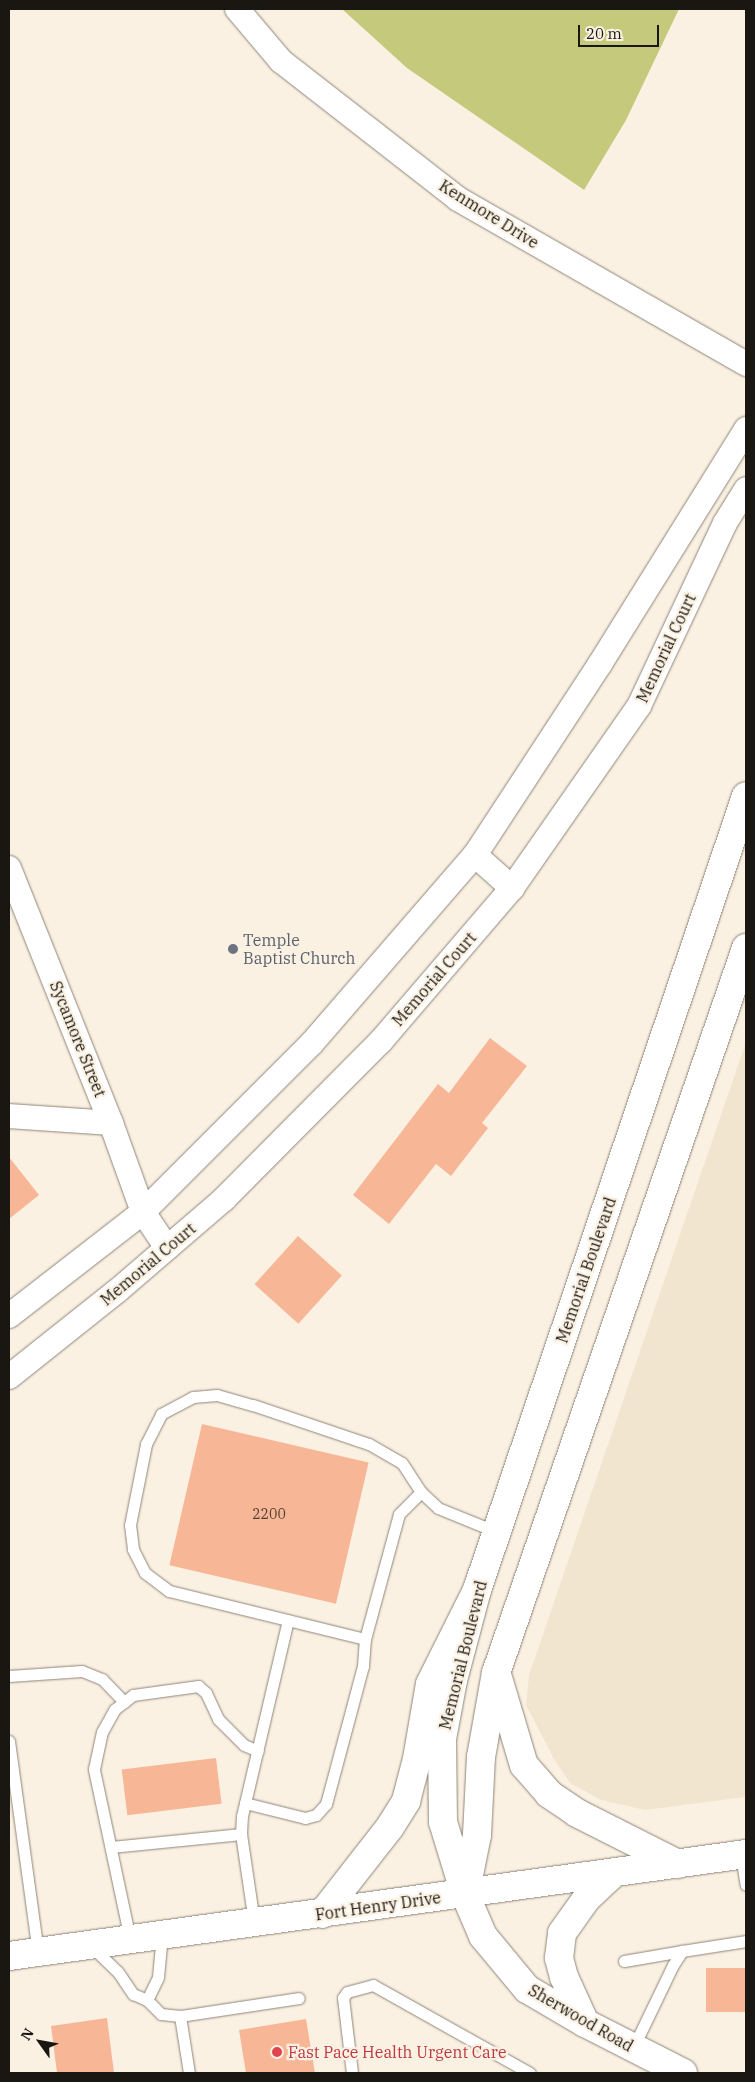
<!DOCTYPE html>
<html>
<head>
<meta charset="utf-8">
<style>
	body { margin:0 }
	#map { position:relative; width:755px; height:2082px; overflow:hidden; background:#fbf1e3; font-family:"IBM Plex Serif",serif }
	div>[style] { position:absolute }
	.built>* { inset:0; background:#f2e5d0 }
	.green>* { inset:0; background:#c5c97b }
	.building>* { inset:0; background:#f7b797; transform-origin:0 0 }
	.roads { filter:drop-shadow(0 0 1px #8d8578) drop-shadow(0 0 1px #8d8578) }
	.service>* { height:11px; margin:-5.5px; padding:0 5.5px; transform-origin:5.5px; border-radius:5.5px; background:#fff }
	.minor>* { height:24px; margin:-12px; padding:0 12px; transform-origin:12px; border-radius:12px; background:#fff }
	.tertiary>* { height:28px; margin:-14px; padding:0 14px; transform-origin:14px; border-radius:14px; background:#fff }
	.secondary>* { height:28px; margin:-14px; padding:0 14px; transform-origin:14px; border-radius:14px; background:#fff }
	.primary>* { height:28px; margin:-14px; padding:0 14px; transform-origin:14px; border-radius:14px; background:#fff }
	.dots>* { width:14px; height:14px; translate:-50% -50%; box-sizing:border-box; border:2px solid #fbf1e3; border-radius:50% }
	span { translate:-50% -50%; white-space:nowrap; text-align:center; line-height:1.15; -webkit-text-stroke:4.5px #fbf1e3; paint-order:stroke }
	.number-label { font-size:14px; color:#513f33 }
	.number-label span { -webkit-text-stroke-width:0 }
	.street-label { font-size:16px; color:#1a1712 }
	.worship-label { font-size:16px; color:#5b616d }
	.left { translate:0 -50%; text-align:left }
	.health-label { font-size:16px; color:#be3a42 }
	.frame { position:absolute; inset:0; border:10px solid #1a1712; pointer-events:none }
	.north { position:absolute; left:15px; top:2017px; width:50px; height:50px; -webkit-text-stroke:4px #fbf1e3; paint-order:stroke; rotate:302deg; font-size:14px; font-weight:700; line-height:20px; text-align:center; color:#1a1712 }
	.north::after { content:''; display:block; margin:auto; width:18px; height:22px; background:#1a1712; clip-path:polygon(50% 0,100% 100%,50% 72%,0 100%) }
	.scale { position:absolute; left:578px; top:25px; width:81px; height:22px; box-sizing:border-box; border:2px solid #1a1712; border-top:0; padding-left:6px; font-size:15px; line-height:18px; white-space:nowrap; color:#1a1712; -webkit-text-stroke:4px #fbf1e3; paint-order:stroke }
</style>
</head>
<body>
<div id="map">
	<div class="built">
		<i style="clip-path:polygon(746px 1042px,746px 1797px,645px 1810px,601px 1800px,570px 1783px,554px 1759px,526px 1705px,529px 1675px)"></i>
	</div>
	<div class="green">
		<i style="clip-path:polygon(342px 9px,679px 9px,626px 120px,584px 190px,407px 68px)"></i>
	</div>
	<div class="building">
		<i style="clip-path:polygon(490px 1038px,527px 1066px,482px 1123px,488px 1128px,451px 1176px,436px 1164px,389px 1224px,353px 1195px,438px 1084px,449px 1093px)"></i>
		<i style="clip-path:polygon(9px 1157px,39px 1195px,9px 1219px)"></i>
		<i style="left:298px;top:1236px;width:59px;height:65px;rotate:42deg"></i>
		<i style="left:202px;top:1424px;width:171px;height:145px;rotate:13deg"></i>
		<i style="left:216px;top:1758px;width:46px;height:95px;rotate:83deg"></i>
		<i style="left:746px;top:1968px;width:44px;height:40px;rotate:90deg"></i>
		<i style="clip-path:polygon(107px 2018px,114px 2073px,57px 2073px,51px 2026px)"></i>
		<i style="clip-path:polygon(306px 2019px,315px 2073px,246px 2073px,239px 2030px)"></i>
	</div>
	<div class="roads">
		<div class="service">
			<i style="left:421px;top:1492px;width:31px;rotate:135deg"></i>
			<i style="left:399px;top:1514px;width:130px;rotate:105.2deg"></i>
			<i style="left:365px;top:1639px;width:202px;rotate:-166.2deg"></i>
			<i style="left:169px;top:1591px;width:30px;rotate:-143deg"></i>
			<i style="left:145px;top:1573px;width:27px;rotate:-117deg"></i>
			<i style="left:133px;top:1549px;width:24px;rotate:-97deg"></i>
			<i style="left:130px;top:1525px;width:83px;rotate:-78.8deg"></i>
			<i style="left:146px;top:1444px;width:34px;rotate:-63deg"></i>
			<i style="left:161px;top:1414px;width:36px;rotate:-28deg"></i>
			<i style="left:193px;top:1397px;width:24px;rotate:-5deg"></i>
			<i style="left:217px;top:1395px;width:37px;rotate:16deg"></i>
			<i style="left:253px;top:1405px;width:122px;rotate:18.6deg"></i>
			<i style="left:369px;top:1444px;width:38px;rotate:30deg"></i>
			<i style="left:402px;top:1463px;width:35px;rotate:57deg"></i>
			<i style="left:421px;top:1492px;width:23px;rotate:43deg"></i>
			<i style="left:438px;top:1508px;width:64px;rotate:22.1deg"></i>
			<i style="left:9px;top:1676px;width:73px;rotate:-3.9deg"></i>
			<i style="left:82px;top:1671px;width:22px;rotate:22deg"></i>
			<i style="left:102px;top:1679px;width:32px;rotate:46deg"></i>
			<i style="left:9px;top:1741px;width:213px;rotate:82.2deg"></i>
			<i style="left:245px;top:1803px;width:62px;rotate:14deg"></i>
			<i style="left:305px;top:1818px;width:11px;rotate:-15deg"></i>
			<i style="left:316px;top:1815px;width:15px;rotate:-48deg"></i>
			<i style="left:326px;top:1804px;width:143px;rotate:-75deg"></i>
			<i style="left:363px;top:1666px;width:27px;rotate:-86deg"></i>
			<i style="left:111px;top:1847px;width:131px;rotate:-5.7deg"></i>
			<i style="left:741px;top:1855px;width:30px;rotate:81deg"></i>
			<i style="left:254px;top:1922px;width:89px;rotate:-98.4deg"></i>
			<i style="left:241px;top:1834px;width:18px;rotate:-87deg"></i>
			<i style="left:242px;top:1816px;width:201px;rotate:-76.8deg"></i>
			<i style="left:130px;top:1939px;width:174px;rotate:-102deg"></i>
			<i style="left:94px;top:1769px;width:38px;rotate:-78deg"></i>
			<i style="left:102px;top:1732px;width:26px;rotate:-61deg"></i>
			<i style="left:115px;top:1709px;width:23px;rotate:-38deg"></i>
			<i style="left:133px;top:1695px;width:66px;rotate:-7.9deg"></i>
			<i style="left:198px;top:1686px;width:11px;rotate:41deg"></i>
			<i style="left:206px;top:1693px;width:29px;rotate:65deg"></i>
			<i style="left:218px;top:1719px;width:37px;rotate:45deg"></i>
			<i style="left:244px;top:1745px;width:15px;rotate:23deg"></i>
			<i style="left:91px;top:1946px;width:37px;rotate:44deg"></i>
			<i style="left:118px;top:1972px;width:27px;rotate:56deg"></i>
			<i style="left:133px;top:1994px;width:15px;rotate:23deg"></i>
			<i style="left:147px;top:2000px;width:20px;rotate:45deg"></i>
			<i style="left:161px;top:2014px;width:19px;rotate:6deg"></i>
			<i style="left:624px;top:1961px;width:59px;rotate:-9.8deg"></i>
			<i style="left:147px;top:2000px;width:25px;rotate:-64deg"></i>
			<i style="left:158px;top:1977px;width:42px;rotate:-84.6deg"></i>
			<i style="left:633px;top:2048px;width:92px;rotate:-64.3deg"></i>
			<i style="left:673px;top:1965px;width:17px;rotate:-57deg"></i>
			<i style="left:682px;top:1951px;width:65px;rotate:-8.9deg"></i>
			<i style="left:189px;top:2073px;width:58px;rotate:-99deg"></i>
			<i style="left:180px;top:2016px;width:120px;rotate:-8.6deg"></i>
			<i style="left:352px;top:2073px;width:76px;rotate:-96.8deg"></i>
			<i style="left:343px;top:1998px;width:7px;rotate:-56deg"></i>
			<i style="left:347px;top:1992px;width:27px;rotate:-15deg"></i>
			<i style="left:373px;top:1985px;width:180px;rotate:29.3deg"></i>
		</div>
		<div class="minor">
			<i style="left:237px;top:9px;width:68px;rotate:49.8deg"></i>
			<i style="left:281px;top:61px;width:224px;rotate:37.9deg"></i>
			<i style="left:458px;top:199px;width:332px;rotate:29.8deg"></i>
			<i style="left:475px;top:855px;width:50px;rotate:41.7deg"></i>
			<i style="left:9px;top:868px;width:275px;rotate:68.2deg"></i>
			<i style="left:111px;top:1123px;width:95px;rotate:70.2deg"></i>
			<i style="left:143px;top:1212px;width:43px;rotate:56.3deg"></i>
			<i style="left:9px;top:1116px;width:102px;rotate:3.9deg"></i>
			<i style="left:9px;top:1316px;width:170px;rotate:-37.8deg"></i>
			<i style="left:143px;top:1212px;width:239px;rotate:-45deg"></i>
			<i style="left:312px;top:1043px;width:249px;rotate:-49.1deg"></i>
			<i style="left:475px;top:855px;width:228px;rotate:-56.8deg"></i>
			<i style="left:600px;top:664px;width:277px;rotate:-58.1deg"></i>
			<i style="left:9px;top:1377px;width:137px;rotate:-38.5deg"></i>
			<i style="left:116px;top:1292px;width:143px;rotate:-40.7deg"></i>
			<i style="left:224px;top:1199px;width:223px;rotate:-45.2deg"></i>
			<i style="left:381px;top:1041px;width:201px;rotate:-49.4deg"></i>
			<i style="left:512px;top:888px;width:222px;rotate:-55.1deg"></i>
			<i style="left:639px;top:706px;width:202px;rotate:-64.8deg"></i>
			<i style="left:725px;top:523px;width:40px;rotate:-58deg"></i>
		</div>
		<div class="tertiary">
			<i style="left:465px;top:1894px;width:46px;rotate:66.8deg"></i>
			<i style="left:483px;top:1936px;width:69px;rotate:50.3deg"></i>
			<i style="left:527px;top:1989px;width:67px;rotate:30.4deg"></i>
			<i style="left:585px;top:2023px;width:110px;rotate:27deg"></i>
		</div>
		<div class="secondary">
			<i style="left:498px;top:1678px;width:91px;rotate:73.4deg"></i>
			<i style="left:524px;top:1765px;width:38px;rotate:49deg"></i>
			<i style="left:549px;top:1794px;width:34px;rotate:34deg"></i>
			<i style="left:577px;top:1813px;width:113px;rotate:26.8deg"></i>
			<i style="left:466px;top:1890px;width:56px;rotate:-78.7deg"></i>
			<i style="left:477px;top:1835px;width:78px;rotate:-87.1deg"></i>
			<i style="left:481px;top:1757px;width:85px;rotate:-79.9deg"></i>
			<i style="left:496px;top:1673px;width:767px;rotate:-70.97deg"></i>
			<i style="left:465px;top:1894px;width:75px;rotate:-107deg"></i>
			<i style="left:443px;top:1822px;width:83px;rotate:-90.7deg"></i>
			<i style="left:442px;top:1739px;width:60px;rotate:-79.4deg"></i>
			<i style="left:453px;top:1680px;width:93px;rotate:-75.1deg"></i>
			<i style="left:477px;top:1590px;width:838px;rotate:-71.28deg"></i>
		</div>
		<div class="primary">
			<i style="left:322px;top:1914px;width:110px;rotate:-52deg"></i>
			<i style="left:390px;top:1827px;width:31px;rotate:-58deg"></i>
			<i style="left:406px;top:1801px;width:43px;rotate:-75.3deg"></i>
			<i style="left:417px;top:1759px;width:76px;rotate:-80.2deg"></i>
			<i style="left:430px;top:1684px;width:105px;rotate:-63.4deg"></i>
			<i style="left:9px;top:1956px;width:744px;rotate:-7.88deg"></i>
			<i style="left:585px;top:2023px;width:51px;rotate:-114.5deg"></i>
			<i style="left:564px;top:1977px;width:20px;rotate:-105deg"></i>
			<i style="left:559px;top:1958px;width:25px;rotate:-83deg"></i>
			<i style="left:562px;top:1933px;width:43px;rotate:-54.5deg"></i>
			<i style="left:587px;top:1898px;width:37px;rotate:-43deg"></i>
		</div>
	</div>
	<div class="dots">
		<i style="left:233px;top:949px;background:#6b7280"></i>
		<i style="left:277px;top:2052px;background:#e0444e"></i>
	</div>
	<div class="number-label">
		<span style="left:269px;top:1514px">2200</span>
	</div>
	<div class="street-label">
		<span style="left:489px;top:214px;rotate:32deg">Kenmore Drive</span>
		<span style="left:666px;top:648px;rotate:-65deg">Memorial Court</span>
		<span style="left:434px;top:979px;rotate:-49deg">Memorial Court</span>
		<span style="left:78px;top:1039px;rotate:68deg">Sycamore Street</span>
		<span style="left:148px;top:1264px;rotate:-40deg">Memorial Court</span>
		<span style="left:586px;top:1270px;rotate:-71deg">Memorial Boulevard</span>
		<span style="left:463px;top:1655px;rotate:-76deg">Memorial Boulevard</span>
		<span style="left:378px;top:1906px;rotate:-8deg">Fort Henry Drive</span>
		<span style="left:581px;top:2018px;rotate:30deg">Sherwood Road</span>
	</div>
	<div class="worship-label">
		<span class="left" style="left:243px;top:949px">Temple<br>Baptist Church</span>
	</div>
	<div class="health-label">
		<span class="left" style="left:288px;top:2052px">Fast Pace Health Urgent Care</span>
	</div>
	<div class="frame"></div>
	<div class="north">N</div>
	<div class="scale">20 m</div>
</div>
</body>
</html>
